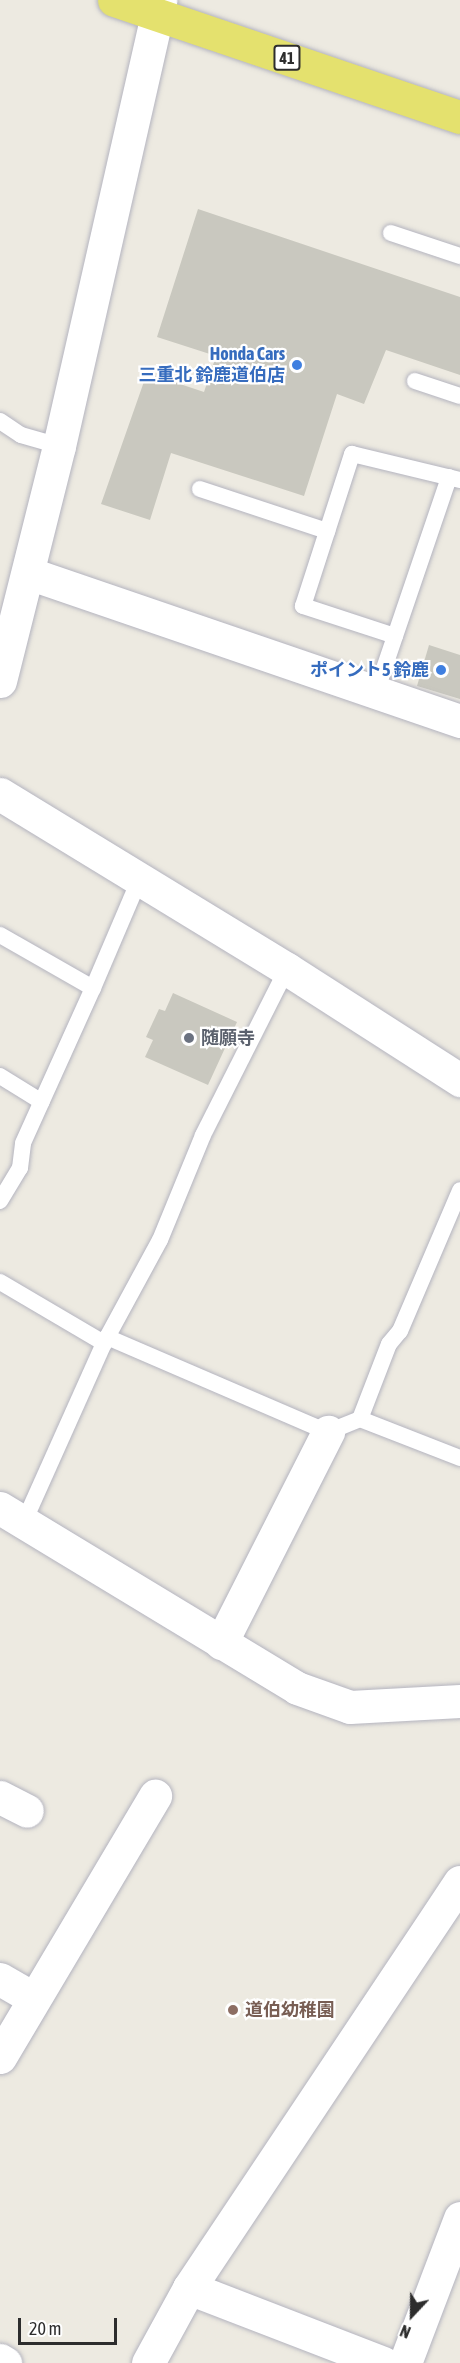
<!DOCTYPE html>
<html>
<head>
<meta charset="utf-8">
<style>
	body { margin:0 }
	#map { position:relative; width:460px; height:2363px; overflow:hidden; background:#edeae1; font-family:"Asap Condensed","Noto Sans JP",sans-serif }
	div>[style] { position:absolute }
	.building>* { inset:0; background:#c9c8bf }
	.roads { filter:drop-shadow(0 0 2px #b4b4bf) drop-shadow(0 0 2px #b4b4bf) }
	.lane>* { height:16px; margin:-8px; padding:0 8px; transform-origin:8px; border-radius:8px; background:#fff }
	.street>* { height:33px; margin:-16.5px; padding:0 16.5px; transform-origin:16.5px; border-radius:16.5px; background:#fff }
	.secondary>* { height:33px; margin:-16.5px; padding:0 16.5px; transform-origin:16.5px; border-radius:16.5px; background:#fff }
	.primary>* { height:33px; margin:-16.5px; padding:0 16.5px; transform-origin:16.5px; border-radius:16.5px; background:#e4e16e }
	.dots>* { width:16px; height:16px; translate:-50% -50%; box-sizing:border-box; border:3px solid #fff; border-radius:50% }
	span { translate:-50% -50%; white-space:nowrap; text-align:center; line-height:1.15; -webkit-text-stroke:4.5px #fff; paint-order:stroke }
	.shield-label span { padding:2px 4px; background:#fff; border:2px solid; border-radius:4px; -webkit-text-stroke-width:0 }
	.shield-label { font-size:16px; color:#2d2d2d; font-weight:700 }
	.shop-label { font-size:18px; color:#366cbe; font-weight:700 }
	.right { translate:-100% -50%; text-align:right }
	.worship-label { font-size:18px; color:#5b616d; font-weight:700 }
	.left { translate:0 -50%; text-align:left }
	.education-label { font-size:18px; color:#785e54; font-weight:700 }
	.north { position:absolute; left:382px; top:2285px; width:60px; height:60px; -webkit-text-stroke:4px #fff; paint-order:stroke; rotate:202deg; font-size:16px; font-weight:700; line-height:24px; text-align:center; color:#2d2d2d }
	.north::after { content:''; display:block; margin:auto; width:21px; height:27px; background:#2d2d2d; clip-path:polygon(50% 0,100% 100%,50% 72%,0 100%) }
	.scale { position:absolute; left:18px; top:2318px; width:99px; height:27px; box-sizing:border-box; border:3px solid #2d2d2d; border-top:0; padding-left:8px; font-size:18px; line-height:21px; white-space:nowrap; color:#2d2d2d; -webkit-text-stroke:4px #fff; paint-order:stroke }
</style>
</head>
<body>
<div id="map">
	<div class="building">
		<i style="clip-path:polygon(198px 209px,460px 297px,460px 375px,386px 350px,364px 404px,337px 394px,304px 496px,171px 453px,150px 520px,101px 504px,147px 373px,204px 392px,216px 356px,157px 337px)"></i>
		<i style="clip-path:polygon(429px 645px,460px 655px,460px 699px,417px 686px)"></i>
		<i style="clip-path:polygon(173px 993px,237px 1022px,208px 1085px,145px 1057px,153px 1040px,146px 1037px,159px 1009px,165px 1011px)"></i>
	</div>
	<div class="roads">
		<div class="lane">
			<i style="left:391px;top:233px;width:73px;rotate:18.4deg"></i>
			<i style="left:415px;top:381px;width:47px;rotate:18.4deg"></i>
			<i style="left:0;top:421px;width:25px;rotate:34deg"></i>
			<i style="left:21px;top:435px;width:40px;rotate:16deg"></i>
			<i style="left:200px;top:489px;width:134px;rotate:18.3deg"></i>
			<i style="left:395px;top:636px;width:97px;rotate:-161.9deg"></i>
			<i style="left:303px;top:606px;width:160px;rotate:-72.1deg"></i>
			<i style="left:352px;top:454px;width:111px;rotate:13.5deg"></i>
			<i style="left:376px;top:692px;width:227px;rotate:-71.2deg"></i>
			<i style="left:0;top:935px;width:107px;rotate:29.7deg"></i>
			<i style="left:0;top:1076px;width:49px;rotate:31.8deg"></i>
			<i style="left:0;top:1201px;width:39px;rotate:-59deg"></i>
			<i style="left:20px;top:1168px;width:25px;rotate:-83deg"></i>
			<i style="left:23px;top:1143px;width:170px;rotate:-65.7deg"></i>
			<i style="left:93px;top:988px;width:117px;rotate:-66.9deg"></i>
			<i style="left:0;top:1282px;width:121px;rotate:30.4deg"></i>
			<i style="left:107px;top:1337px;width:241px;rotate:23.3deg"></i>
			<i style="left:328px;top:1432px;width:35px;rotate:-22deg"></i>
			<i style="left:360px;top:1419px;width:107px;rotate:21.3deg"></i>
			<i style="left:360px;top:1419px;width:80px;rotate:-68.9deg"></i>
			<i style="left:389px;top:1344px;width:17px;rotate:-50deg"></i>
			<i style="left:400px;top:1331px;width:153px;rotate:-66.9deg"></i>
			<i style="left:24px;top:1522px;width:196px;rotate:-65.9deg"></i>
			<i style="left:104px;top:1343px;width:117px;rotate:-61.5deg"></i>
			<i style="left:160px;top:1240px;width:113px;rotate:-67.7deg"></i>
			<i style="left:203px;top:1135px;width:186px;rotate:-63.2deg"></i>
		</div>
		<div class="street">
			<i style="left:0;top:794px;width:336px;rotate:31.4deg"></i>
			<i style="left:287px;top:969px;width:206px;rotate:32.7deg"></i>
			<i style="left:0;top:1508px;width:347px;rotate:31.2deg"></i>
			<i style="left:297px;top:1688px;width:56px;rotate:19.7deg"></i>
			<i style="left:350px;top:1707px;width:110px;rotate:-3.1deg"></i>
			<i style="left:221px;top:1643px;width:237px;rotate:-63.1deg"></i>
			<i style="left:0;top:1797px;width:30px;rotate:27deg"></i>
			<i style="left:0;top:1979px;width:38px;rotate:30deg"></i>
			<i style="left:0;top:2057px;width:304px;rotate:-59.3deg"></i>
			<i style="left:189px;top:2288px;width:208px;rotate:21.1deg"></i>
			<i style="left:0;top:2360px;width:6px;rotate:31deg"></i>
			<i style="left:148px;top:2363px;width:85px;rotate:-61.3deg"></i>
			<i style="left:189px;top:2288px;width:488px;rotate:-56.3deg"></i>
			<i style="left:405px;top:2363px;width:155px;rotate:-69.2deg"></i>
		</div>
		<div class="secondary">
			<i style="left:28px;top:573px;width:457px;rotate:18.9deg"></i>
			<i style="left:0;top:681px;width:242px;rotate:-75.9deg"></i>
			<i style="left:59px;top:446px;width:457px;rotate:-77.2deg"></i>
		</div>
		<div class="primary">
			<i style="left:114px;top:0;width:365px;rotate:18.7deg"></i>
		</div>
	</div>
	<div class="dots">
		<i style="left:297px;top:365px;background:#3f7fe0"></i>
		<i style="left:441px;top:670px;background:#3f7fe0"></i>
		<i style="left:189px;top:1038px;background:#6b7280"></i>
		<i style="left:233px;top:2010px;background:#8d6e63"></i>
	</div>
	<div class="shield-label">
		<span style="left:287px;top:58px">41</span>
	</div>
	<div class="shop-label">
		<span class="right" style="left:285px;top:365px">Honda Cars<br>三重北 鈴鹿道伯店</span>
		<span class="right" style="left:429px;top:670px">ポイント5 鈴鹿</span>
	</div>
	<div class="worship-label">
		<span class="left" style="left:201px;top:1038px">随願寺</span>
	</div>
	<div class="education-label">
		<span class="left" style="left:245px;top:2010px">道伯幼稚園</span>
	</div>
	<div class="north">N</div>
	<div class="scale">20 m</div>
</div>
</body>
</html>
